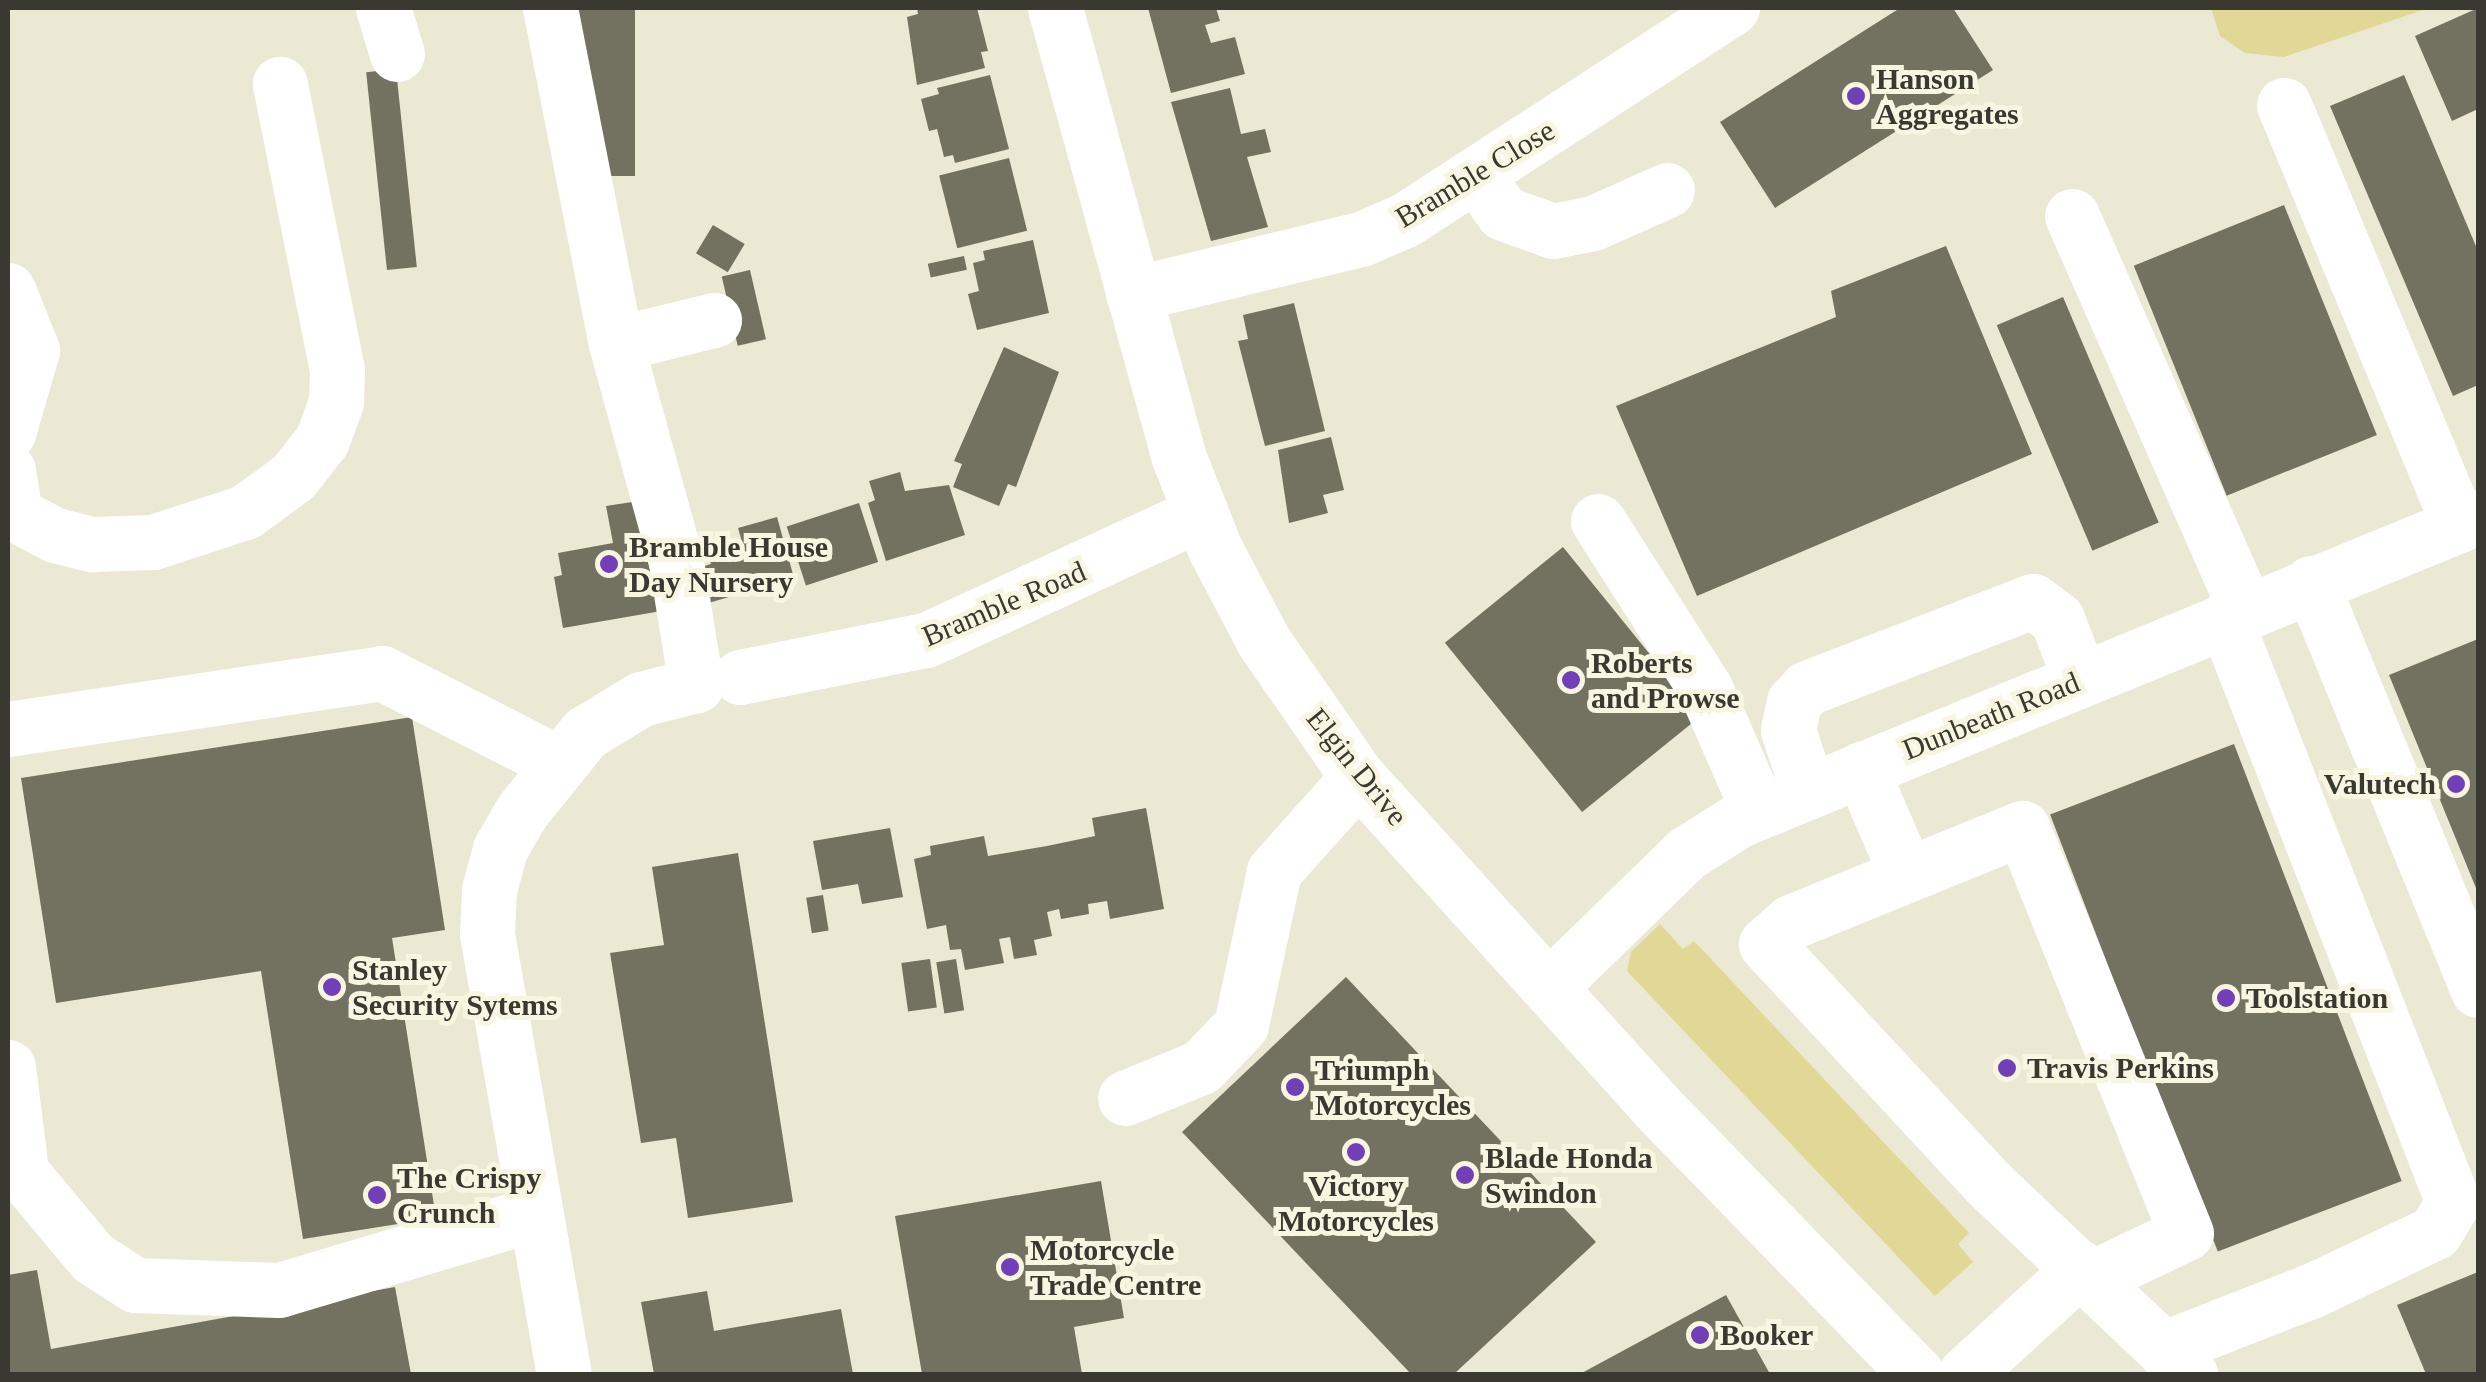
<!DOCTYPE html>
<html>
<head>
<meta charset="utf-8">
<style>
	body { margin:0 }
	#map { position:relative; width:2486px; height:1382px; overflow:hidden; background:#ebe8d4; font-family:Georgia,serif }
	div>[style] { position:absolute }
	.green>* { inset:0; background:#e1d896 }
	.building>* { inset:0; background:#73715f; transform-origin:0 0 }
	.minor>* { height:55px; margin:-27.5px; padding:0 27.5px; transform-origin:27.5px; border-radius:27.5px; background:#fff }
	.dots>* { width:28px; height:28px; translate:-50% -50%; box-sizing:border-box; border:5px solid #f8f6e1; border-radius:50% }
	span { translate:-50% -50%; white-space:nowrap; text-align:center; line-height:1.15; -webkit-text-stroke:10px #f8f6e1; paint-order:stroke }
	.poi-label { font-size:30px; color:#3a3931; font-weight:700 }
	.left { translate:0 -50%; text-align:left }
	.right { translate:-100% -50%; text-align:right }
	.street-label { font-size:30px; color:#3a3931 }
	.frame { position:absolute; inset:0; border:10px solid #3a3931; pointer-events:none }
</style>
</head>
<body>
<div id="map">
	<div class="green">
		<i style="clip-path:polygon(2211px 8px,2429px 8px,2284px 57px,2245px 53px,2220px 36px)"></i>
		<i style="clip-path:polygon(1660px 924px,1683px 949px,1694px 941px,1969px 1233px,1958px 1244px,1973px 1262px,1935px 1296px,1627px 971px,1631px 952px)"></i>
	</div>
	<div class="building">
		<i style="left:568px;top:8px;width:67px;height:168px"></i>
		<i style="clip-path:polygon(917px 8px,977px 8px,988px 51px,981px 52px,985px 68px,917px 85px,907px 17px,918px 14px)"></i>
		<i style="clip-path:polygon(1148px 8px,1216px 8px,1220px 21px,1205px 25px,1211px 43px,1235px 37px,1245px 74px,1171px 93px)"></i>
		<i style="clip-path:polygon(1900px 8px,1953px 8px,1993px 70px,1775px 208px,1720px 122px)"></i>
		<i style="clip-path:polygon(2478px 8px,2478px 109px,2452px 121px,2415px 36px)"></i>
		<i style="left:396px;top:69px;width:199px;height:30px;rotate:84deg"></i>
		<i style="clip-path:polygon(990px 75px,1009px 149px,955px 163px,953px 155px,944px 157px,937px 129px,929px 131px,921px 99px,939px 94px,937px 88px)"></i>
		<i style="clip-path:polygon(2404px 75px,2478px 251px,2478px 385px,2453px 396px,2330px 106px)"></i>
		<i style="clip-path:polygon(1230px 88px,1241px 134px,1265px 129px,1271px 152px,1247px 157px,1268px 227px,1211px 241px,1171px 102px)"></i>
		<i style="left:1009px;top:158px;width:75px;height:72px;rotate:76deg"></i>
		<i style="left:2284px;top:205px;width:248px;height:162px;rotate:68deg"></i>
		<i style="left:713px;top:225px;width:37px;height:33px;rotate:31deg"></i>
		<i style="clip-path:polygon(1033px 240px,1049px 313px,977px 330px,968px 294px,979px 291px,973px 263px,985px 260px,983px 251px)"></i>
		<i style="clip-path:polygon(1946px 246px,2032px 454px,1697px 596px,1616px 406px,1836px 317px,1831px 291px)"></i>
		<i style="left:964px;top:256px;width:14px;height:37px;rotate:78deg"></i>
		<i style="left:750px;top:270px;width:71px;height:29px;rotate:77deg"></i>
		<i style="left:2063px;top:297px;width:245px;height:72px;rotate:67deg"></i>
		<i style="clip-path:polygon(1294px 303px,1325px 431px,1265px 446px,1238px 341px,1248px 339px,1243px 315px)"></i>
		<i style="clip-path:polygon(1004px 347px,1059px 372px,1016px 487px,1008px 484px,999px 506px,953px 487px,962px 464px,954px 461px)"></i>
		<i style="clip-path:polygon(1331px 437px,1344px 490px,1323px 495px,1328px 513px,1289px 523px,1278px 450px)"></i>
		<i style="clip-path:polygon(900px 472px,905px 491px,949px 485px,965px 535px,886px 561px,868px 503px,875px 500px,869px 481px)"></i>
		<i style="clip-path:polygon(639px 501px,667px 610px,563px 628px,554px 577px,562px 575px,558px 553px,613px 543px,606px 506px)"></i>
		<i style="left:859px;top:503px;width:62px;height:76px;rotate:72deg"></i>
		<i style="clip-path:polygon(777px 517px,794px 578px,705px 604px,695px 569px,711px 564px,708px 551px,742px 542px,738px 528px)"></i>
		<i style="left:1563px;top:547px;width:218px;height:152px;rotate:51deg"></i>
		<i style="clip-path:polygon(2478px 639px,2478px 893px,2389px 675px)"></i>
		<i style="clip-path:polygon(412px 717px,445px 930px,392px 938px,436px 1218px,303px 1239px,261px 971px,56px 1003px,21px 778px)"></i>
		<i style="left:2234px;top:744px;width:468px;height:197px;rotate:69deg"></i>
		<i style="clip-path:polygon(1146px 808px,1164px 909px,1110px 919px,1107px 901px,1088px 904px,1089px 914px,1061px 919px,1059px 909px,1047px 912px,1052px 936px,1034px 940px,1037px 955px,1014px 959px,1010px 937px,999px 939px,1004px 963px,965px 970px,961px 949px,950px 950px,946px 925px,927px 929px,914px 859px,931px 855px,930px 846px,984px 836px,988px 856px,1047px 846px,1095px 836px,1092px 818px)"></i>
		<i style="clip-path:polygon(890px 828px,903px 897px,862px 904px,858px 884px,822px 890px,813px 841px)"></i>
		<i style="clip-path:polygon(738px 853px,793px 1202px,688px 1218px,676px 1138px,641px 1143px,610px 953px,664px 945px,652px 867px)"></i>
		<i style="left:823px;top:895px;width:36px;height:17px;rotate:81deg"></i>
		<i style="left:930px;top:959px;width:49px;height:29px;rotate:82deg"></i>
		<i style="left:956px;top:959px;width:52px;height:20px;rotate:81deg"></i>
		<i style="clip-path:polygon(1346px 977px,1596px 1242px,1454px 1374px,1411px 1374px,1182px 1132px)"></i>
		<i style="clip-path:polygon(1101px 1181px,1124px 1318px,1074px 1327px,1082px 1374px,922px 1374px,895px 1216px)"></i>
		<i style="clip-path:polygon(37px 1270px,51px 1349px,395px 1287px,411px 1374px,8px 1374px,8px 1275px)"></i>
		<i style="clip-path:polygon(2478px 1272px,2478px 1374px,2426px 1374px,2397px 1305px)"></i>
		<i style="clip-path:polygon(707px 1291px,714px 1331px,841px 1309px,853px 1374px,654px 1374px,641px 1302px)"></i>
		<i style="clip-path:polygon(1726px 1295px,1770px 1374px,1580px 1374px)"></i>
	</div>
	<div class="minor">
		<i style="left:383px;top:8px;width:48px;rotate:73.1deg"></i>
		<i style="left:550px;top:8px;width:342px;rotate:78.9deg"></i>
		<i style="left:616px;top:344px;width:226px;rotate:74.6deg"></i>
		<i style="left:676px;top:562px;width:125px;rotate:80.8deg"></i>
		<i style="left:696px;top:685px;width:57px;rotate:165.7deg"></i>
		<i style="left:641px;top:699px;width:66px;rotate:148.7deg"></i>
		<i style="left:585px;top:733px;width:100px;rotate:128.9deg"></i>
		<i style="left:522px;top:811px;width:44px;rotate:120.1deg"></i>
		<i style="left:500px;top:849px;width:42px;rotate:105deg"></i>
		<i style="left:489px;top:890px;width:44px;rotate:92.6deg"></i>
		<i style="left:487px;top:934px;width:447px;rotate:80.1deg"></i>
		<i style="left:1055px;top:8px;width:467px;rotate:74.6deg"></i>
		<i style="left:1179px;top:458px;width:98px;rotate:68.4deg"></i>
		<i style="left:1215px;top:549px;width:105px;rotate:62.2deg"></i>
		<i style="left:1264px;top:642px;width:165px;rotate:55.2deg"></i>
		<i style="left:1358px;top:777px;width:441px;rotate:47.8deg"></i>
		<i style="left:1654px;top:1104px;width:377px;rotate:45.8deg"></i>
		<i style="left:2284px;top:105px;width:455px;rotate:67.4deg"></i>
		<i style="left:1477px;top:177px;width:44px;rotate:54.2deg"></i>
		<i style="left:1503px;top:213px;width:53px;rotate:19.8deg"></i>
		<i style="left:1553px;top:231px;width:41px;rotate:-11.3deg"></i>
		<i style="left:1593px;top:223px;width:81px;rotate:-24deg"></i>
		<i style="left:2072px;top:216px;width:431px;rotate:66.2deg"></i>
		<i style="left:8px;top:290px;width:65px;rotate:68.2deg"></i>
		<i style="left:32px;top:350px;width:86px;rotate:106.1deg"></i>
		<i style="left:1133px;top:294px;width:235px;rotate:-13.6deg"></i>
		<i style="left:1361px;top:239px;width:48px;rotate:-23.4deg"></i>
		<i style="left:1405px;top:220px;width:390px;rotate:-33deg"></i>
		<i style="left:616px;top:344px;width:101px;rotate:-13.8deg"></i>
		<i style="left:8px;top:470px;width:45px;rotate:81deg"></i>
		<i style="left:15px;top:514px;width:45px;rotate:27.7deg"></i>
		<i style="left:55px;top:535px;width:38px;rotate:14deg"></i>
		<i style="left:92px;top:544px;width:61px;rotate:-1.9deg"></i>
		<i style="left:153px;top:542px;width:97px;rotate:-18.1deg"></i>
		<i style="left:245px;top:512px;width:59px;rotate:-36.1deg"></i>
		<i style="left:293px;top:477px;width:47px;rotate:-51.9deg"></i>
		<i style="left:322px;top:440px;width:40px;rotate:-69.8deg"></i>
		<i style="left:336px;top:402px;width:32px;rotate:-88deg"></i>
		<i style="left:337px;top:370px;width:292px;rotate:-101.3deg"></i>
		<i style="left:1598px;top:521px;width:198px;rotate:57.4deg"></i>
		<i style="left:1705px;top:688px;width:135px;rotate:66.5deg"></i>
		<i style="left:2311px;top:583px;width:440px;rotate:67.7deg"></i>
		<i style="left:740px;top:677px;width:190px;rotate:-11.3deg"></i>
		<i style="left:926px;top:640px;width:301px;rotate:-24.8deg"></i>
		<i style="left:8px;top:729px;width:378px;rotate:-8.5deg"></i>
		<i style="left:382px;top:673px;width:195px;rotate:27.1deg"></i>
		<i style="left:1861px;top:769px;width:114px;rotate:66.8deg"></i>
		<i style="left:1808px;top:791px;width:64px;rotate:-108.2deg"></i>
		<i style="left:1788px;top:730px;width:29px;rotate:-78deg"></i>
		<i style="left:1794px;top:702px;width:19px;rotate:-47deg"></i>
		<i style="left:1807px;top:688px;width:242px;rotate:-21.1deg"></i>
		<i style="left:2033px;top:601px;width:30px;rotate:37deg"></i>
		<i style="left:2057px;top:619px;width:64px;rotate:69deg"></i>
		<i style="left:1549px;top:987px;width:192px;rotate:-44.2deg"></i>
		<i style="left:1687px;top:853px;width:62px;rotate:-32.4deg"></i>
		<i style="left:1739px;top:820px;width:799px;rotate:-22.29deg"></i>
		<i style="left:8px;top:1067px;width:106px;rotate:82.9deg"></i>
		<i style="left:21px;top:1172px;width:112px;rotate:50.1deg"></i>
		<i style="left:93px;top:1258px;width:50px;rotate:32.7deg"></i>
		<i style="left:135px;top:1285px;width:144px;rotate:2deg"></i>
		<i style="left:279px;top:1290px;width:266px;rotate:-16.6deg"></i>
		<i style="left:1125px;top:1098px;width:82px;rotate:-22.2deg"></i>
		<i style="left:1201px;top:1067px;width:58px;rotate:-46.4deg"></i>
		<i style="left:1241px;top:1025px;width:157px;rotate:-77.9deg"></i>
		<i style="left:1274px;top:871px;width:126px;rotate:-48.2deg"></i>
		<i style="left:2092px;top:1278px;width:104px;rotate:-25.6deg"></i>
		<i style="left:2186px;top:1233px;width:437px;rotate:-112deg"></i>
		<i style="left:2022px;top:828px;width:249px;rotate:157.9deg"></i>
		<i style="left:1791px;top:922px;width:33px;rotate:139deg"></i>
		<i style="left:1766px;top:944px;width:328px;rotate:47.1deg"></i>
		<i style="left:1989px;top:1184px;width:277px;rotate:43.4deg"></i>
		<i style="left:2167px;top:1347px;width:155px;rotate:-21.3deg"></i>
		<i style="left:2311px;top:1291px;width:137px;rotate:-25.4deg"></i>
		<i style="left:2435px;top:1232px;width:35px;rotate:-59deg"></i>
		<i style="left:2453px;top:1202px;width:626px;rotate:-111.36deg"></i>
		<i style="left:1965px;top:1374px;width:157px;rotate:-42.4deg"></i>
	</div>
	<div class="dots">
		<i style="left:1856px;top:96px;background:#713fb7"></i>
		<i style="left:609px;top:564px;background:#713fb7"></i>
		<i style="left:1571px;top:680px;background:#713fb7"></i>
		<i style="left:2456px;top:784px;background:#713fb7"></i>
		<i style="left:332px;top:987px;background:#713fb7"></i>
		<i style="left:2226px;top:998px;background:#713fb7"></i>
		<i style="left:2007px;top:1068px;background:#713fb7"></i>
		<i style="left:1295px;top:1087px;background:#713fb7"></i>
		<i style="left:1356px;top:1152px;background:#713fb7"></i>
		<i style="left:1465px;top:1175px;background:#713fb7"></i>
		<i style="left:377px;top:1195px;background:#713fb7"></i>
		<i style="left:1010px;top:1267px;background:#713fb7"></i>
		<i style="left:1700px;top:1335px;background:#713fb7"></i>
	</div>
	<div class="poi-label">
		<span class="left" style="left:1876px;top:96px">Hanson<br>Aggregates</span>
		<span class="left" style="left:629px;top:564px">Bramble House<br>Day Nursery</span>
		<span class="left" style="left:1591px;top:680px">Roberts<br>and Prowse</span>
		<span class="right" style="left:2436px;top:784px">Valutech</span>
		<span class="left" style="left:352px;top:987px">Stanley<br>Security Sytems</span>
		<span class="left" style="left:2246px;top:998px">Toolstation</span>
		<span class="left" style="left:2027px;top:1068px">Travis Perkins</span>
		<span class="left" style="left:1315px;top:1087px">Triumph<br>Motorcycles</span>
		<span class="left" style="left:1485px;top:1175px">Blade Honda<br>Swindon</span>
		<span class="left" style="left:397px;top:1195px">The Crispy<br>Crunch</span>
		<span style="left:1356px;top:1203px">Victory<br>Motorcycles</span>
		<span class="left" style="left:1030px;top:1267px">Motorcycle<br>Trade Centre</span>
		<span class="left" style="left:1720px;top:1335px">Booker</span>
	</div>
	<div class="street-label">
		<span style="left:1475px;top:174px;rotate:-31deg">Bramble Close</span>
		<span style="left:1004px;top:604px;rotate:-23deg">Bramble Road</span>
		<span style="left:1991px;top:716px;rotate:-22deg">Dunbeath Road</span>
		<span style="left:1357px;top:767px;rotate:51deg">Elgin Drive</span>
	</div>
	<div class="frame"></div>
</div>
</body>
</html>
